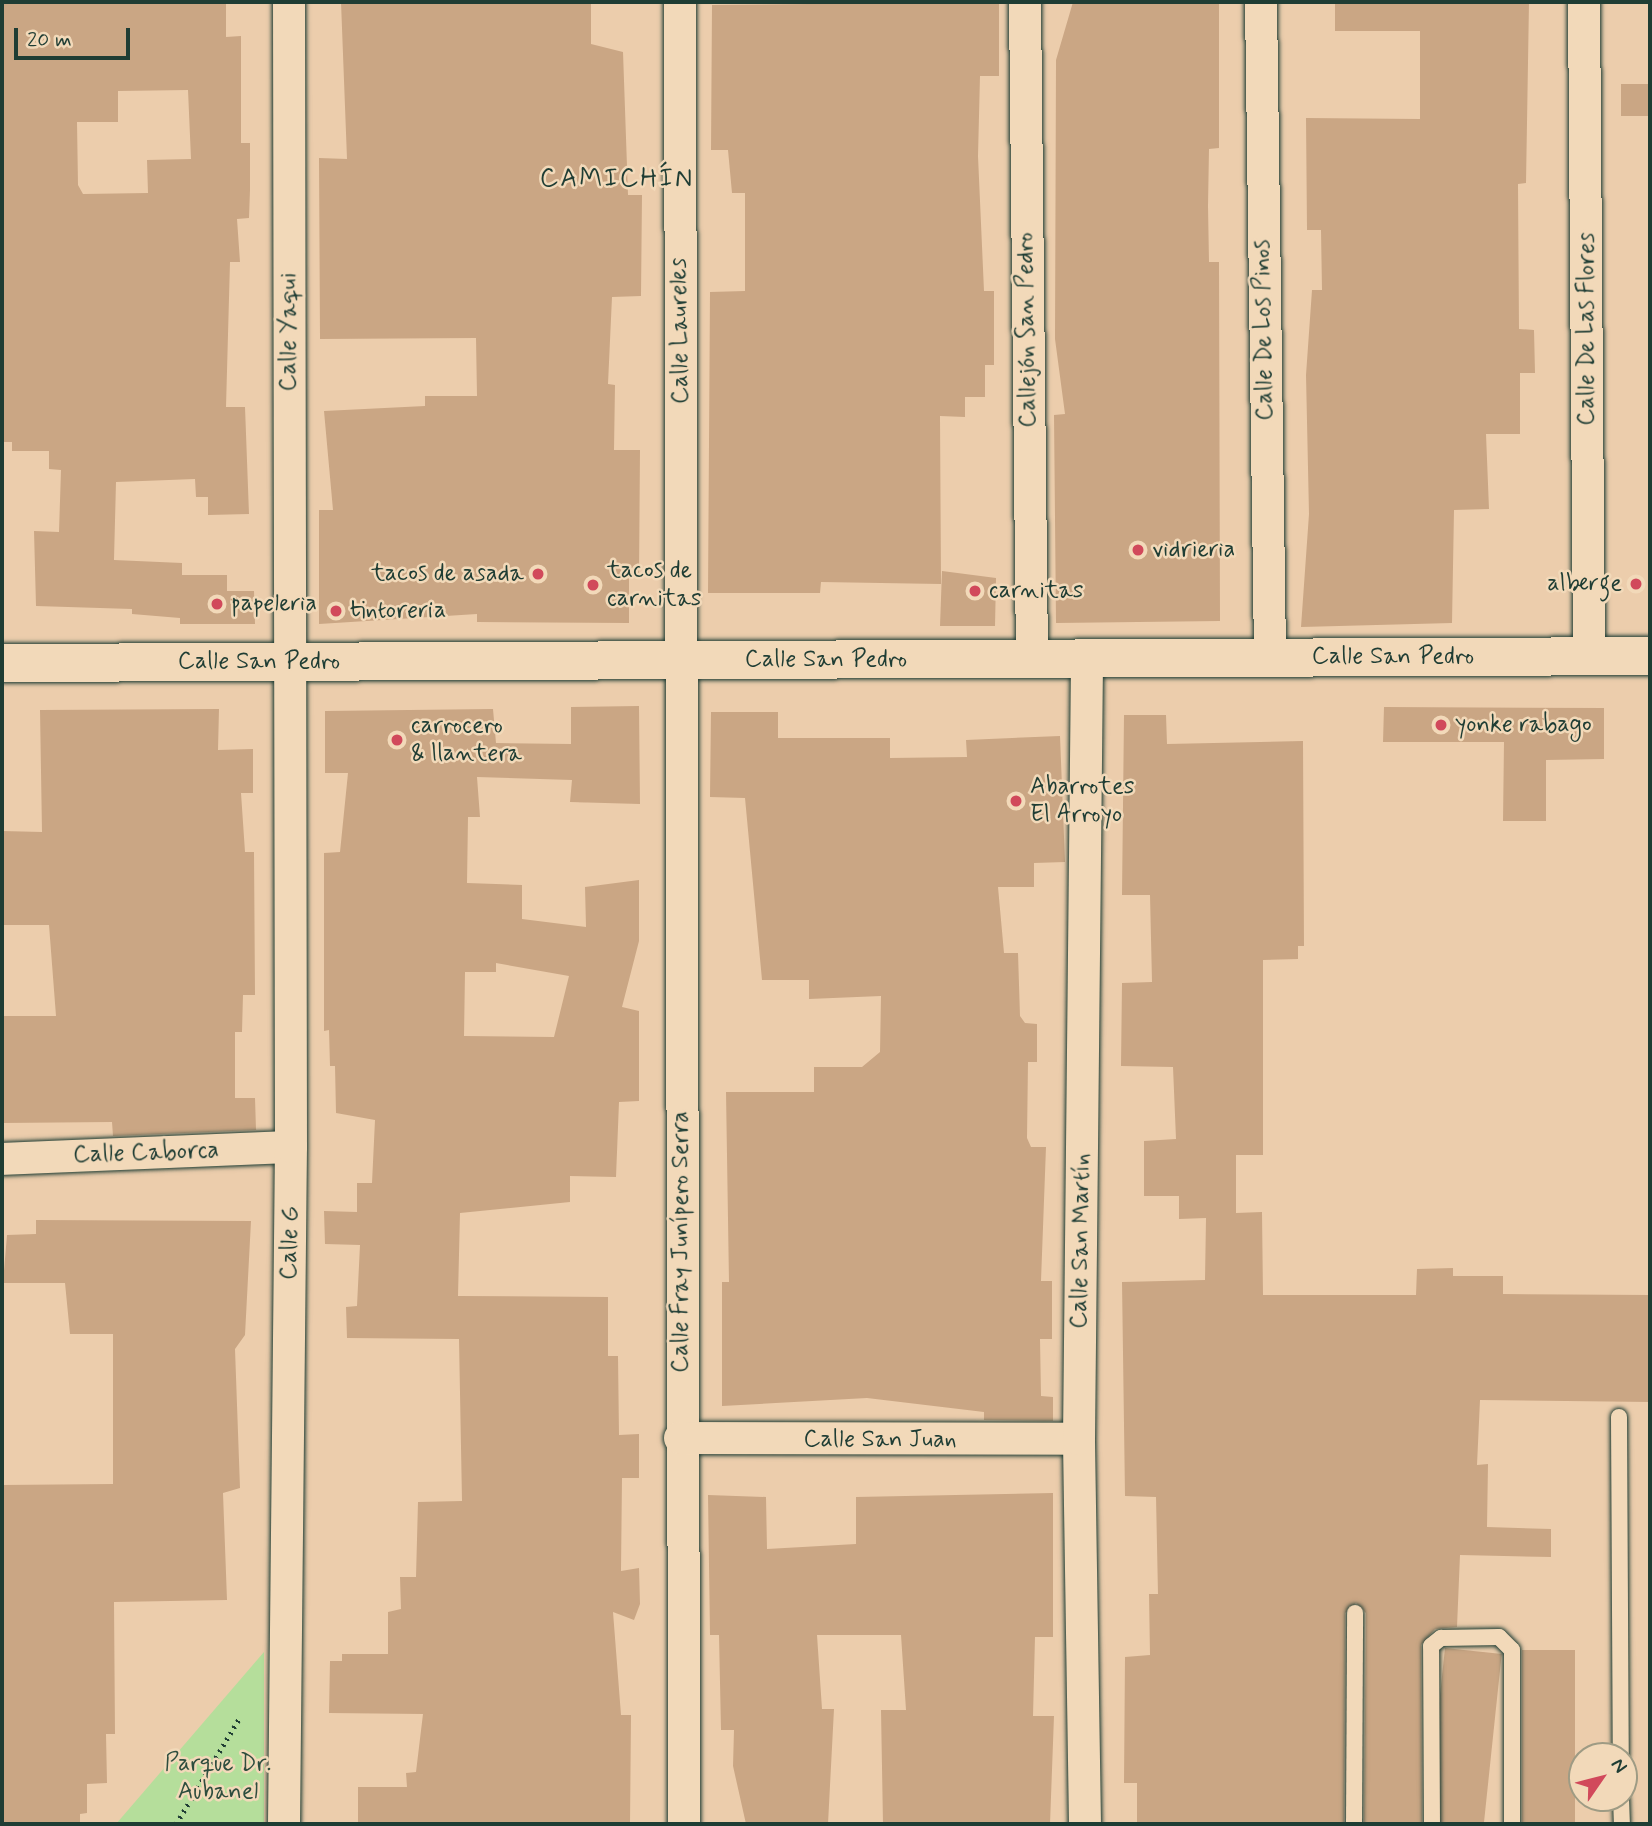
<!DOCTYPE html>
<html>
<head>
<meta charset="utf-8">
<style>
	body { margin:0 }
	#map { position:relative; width:1652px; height:1826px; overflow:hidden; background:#eccdac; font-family:Mynerve,sans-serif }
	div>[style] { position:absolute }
	.green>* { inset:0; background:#b5de9b }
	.building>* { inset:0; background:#caa684; transform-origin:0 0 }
	.path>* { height:4.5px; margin-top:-2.25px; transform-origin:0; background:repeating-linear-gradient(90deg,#1f3d34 0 2px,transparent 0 7px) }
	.roads { filter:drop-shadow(0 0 2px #1f3d34) drop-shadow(0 0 2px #1f3d34) }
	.lane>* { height:16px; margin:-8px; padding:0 8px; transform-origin:8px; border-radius:8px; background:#f2d9b9 }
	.street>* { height:32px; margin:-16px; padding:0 16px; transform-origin:16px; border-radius:16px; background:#f2d9b9 }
	.secondary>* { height:38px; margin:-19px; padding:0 19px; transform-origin:19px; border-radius:19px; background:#f2d9b9 }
	.dots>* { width:19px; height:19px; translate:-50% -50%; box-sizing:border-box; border:4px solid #f2d9b9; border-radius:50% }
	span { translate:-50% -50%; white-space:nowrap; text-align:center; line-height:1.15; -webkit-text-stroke:5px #f2d9b9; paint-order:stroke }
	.street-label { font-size:24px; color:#1f3d34 }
	.poi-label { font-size:24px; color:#1f3d34 }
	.left { translate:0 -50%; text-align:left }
	.right { translate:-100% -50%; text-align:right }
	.park-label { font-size:24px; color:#2e4d3e }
	.neighbourhood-label { font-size:26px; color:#1f3d34; letter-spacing:2px }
	.frame { position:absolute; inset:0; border:4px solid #1f3d34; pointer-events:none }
	.north { position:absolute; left:1568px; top:1742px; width:70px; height:70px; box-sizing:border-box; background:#f2d9b9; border:2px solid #9e9b84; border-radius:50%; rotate:55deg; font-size:19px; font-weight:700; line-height:28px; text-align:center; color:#1f3d34 }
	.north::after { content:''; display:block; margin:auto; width:24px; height:32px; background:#d1495b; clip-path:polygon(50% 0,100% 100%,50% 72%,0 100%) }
	.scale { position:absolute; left:14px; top:28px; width:116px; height:32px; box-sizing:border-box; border:4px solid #1f3d34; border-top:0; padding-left:9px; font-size:21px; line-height:24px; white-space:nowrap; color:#1f3d34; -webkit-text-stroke:5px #f2d9b9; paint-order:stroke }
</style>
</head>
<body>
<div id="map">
	<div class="green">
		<i style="clip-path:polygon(264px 1652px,264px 1824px,116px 1824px)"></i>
	</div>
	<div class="building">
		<i style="clip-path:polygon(evenodd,2px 2px,226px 2px,226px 37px,241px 36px,241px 143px,250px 143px,250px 190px,249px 218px,237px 219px,240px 262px,230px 262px,226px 407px,245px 407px,249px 514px,208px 515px,208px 497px,196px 497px,195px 479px,116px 482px,114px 560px,182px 563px,182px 575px,227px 575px,227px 591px,254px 591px,255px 624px,180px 624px,180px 618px,132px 614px,132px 609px,36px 606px,34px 531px,59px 532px,61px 470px,49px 469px,49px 451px,12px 451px,12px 442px,2px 442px,2px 2px,188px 90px,191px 159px,147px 160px,148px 193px,83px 194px,78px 185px,77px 122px,118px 122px,118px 91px,188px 90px)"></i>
		<i style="clip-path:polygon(341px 2px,591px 2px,591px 44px,623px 52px,628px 195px,642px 195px,641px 296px,612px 297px,608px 384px,615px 385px,614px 450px,640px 450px,639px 577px,629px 577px,629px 623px,477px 622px,477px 614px,319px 624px,319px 510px,333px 510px,324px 411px,425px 406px,425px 396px,477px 396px,476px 338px,320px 339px,319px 158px,347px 159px)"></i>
		<i style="clip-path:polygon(999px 2px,999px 76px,980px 76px,978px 156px,984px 291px,994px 291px,994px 365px,985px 365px,985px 397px,965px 397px,965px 417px,940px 416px,941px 584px,821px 582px,820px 593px,708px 593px,710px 292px,745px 291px,745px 193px,732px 193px,728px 150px,711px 150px,712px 5px)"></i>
		<i style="clip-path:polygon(1073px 2px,1219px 2px,1219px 148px,1209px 149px,1208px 206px,1209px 262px,1219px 262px,1220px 621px,1056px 623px,1054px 415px,1065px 414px,1055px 339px,1056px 60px)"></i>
		<i style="clip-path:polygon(1335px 2px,1529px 2px,1526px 183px,1518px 184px,1519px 329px,1534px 330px,1535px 373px,1520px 373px,1520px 434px,1486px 434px,1489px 509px,1454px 510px,1452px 623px,1301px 627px,1309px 514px,1306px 375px,1312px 290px,1322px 290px,1321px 230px,1307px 230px,1306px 118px,1420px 119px,1420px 31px,1335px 31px)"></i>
		<i style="left:1650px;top:84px;width:32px;height:29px;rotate:90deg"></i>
		<i style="clip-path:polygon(942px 571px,996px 578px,995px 626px,940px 626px)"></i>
		<i style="clip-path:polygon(evenodd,639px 706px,640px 804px,570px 802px,572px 780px,477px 777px,480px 817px,468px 817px,467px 883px,522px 885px,522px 919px,586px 927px,585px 887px,639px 880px,639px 941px,622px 1007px,639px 1011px,639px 1101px,619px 1102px,616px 1177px,570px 1176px,570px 1202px,460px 1213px,458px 1296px,608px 1297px,608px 1356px,618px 1356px,619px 1435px,639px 1434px,639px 1478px,622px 1478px,621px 1571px,639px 1568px,640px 1604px,634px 1620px,613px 1612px,621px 1715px,631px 1715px,630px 1824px,358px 1824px,358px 1787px,407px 1787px,406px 1773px,416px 1772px,423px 1714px,329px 1713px,330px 1661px,342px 1661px,342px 1654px,388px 1654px,388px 1612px,401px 1609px,400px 1577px,416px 1577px,418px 1502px,462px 1501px,459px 1339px,347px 1338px,346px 1307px,357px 1306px,360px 1245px,325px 1244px,324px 1211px,357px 1212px,357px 1183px,372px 1183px,375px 1120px,336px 1113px,335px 1066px,330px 1066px,329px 1030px,324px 1031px,324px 853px,340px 852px,348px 773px,325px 773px,325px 711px,493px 709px,496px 743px,571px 744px,571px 707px,639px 706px,496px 963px,569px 976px,554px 1037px,464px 1036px,465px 972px,496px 972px,496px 963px)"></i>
		<i style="clip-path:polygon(1384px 707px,1604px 708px,1604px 759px,1546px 760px,1546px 821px,1503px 821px,1504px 742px,1383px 742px)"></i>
		<i style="clip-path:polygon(219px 709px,218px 750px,253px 749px,253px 793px,241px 793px,245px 852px,254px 852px,255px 995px,243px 995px,242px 1032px,235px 1032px,235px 1098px,255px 1098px,256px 1130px,113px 1136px,112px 1122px,2px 1123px,2px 1016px,56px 1016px,49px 925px,2px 925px,2px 831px,42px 832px,40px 710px)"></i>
		<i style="clip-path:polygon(711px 712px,778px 712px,778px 738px,890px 738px,890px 758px,967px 757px,966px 740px,1060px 736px,1065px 862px,1034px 863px,1034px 887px,998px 887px,1004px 953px,1018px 953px,1020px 1016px,1025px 1023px,1037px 1024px,1037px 1062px,1028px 1062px,1027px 1138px,1031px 1147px,1046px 1147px,1041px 1281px,1052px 1281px,1052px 1339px,1040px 1339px,1041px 1396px,1053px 1397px,1053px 1421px,984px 1420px,984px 1412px,867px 1398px,722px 1406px,722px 1282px,729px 1282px,726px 1092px,814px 1092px,814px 1067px,862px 1067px,880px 1052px,881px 996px,809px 999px,809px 980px,762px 980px,745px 798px,710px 797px)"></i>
		<i style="clip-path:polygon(1124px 715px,1166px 715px,1167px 744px,1303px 741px,1304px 946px,1298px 946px,1298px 959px,1263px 960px,1263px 1155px,1236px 1155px,1236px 1213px,1262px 1212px,1263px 1295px,1416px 1295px,1417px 1269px,1453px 1268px,1453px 1276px,1503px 1276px,1503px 1294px,1650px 1295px,1650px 1402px,1480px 1400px,1477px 1465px,1488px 1464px,1487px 1527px,1551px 1529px,1551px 1557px,1460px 1555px,1457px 1627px,1435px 1629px,1421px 1645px,1422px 1824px,1364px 1824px,1366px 1613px,1356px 1603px,1345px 1613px,1344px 1824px,1137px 1824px,1137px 1783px,1124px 1783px,1125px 1657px,1150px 1655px,1149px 1594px,1158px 1594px,1156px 1497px,1125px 1496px,1122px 1282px,1205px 1280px,1206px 1218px,1179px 1219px,1179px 1196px,1144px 1196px,1144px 1141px,1176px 1139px,1173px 1067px,1121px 1066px,1122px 983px,1152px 982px,1150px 895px,1122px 895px)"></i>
		<i style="clip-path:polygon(36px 1220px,251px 1221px,245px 1335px,235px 1349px,240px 1488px,223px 1493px,227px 1600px,114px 1602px,115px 1734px,106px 1734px,107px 1783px,87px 1784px,87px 1813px,80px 1814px,80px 1824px,2px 1824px,2px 1485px,113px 1484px,113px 1334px,70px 1334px,65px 1283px,3px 1283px,7px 1235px,36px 1234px)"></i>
		<i style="clip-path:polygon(1053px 1493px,1053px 1637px,1035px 1637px,1033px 1716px,1054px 1716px,1050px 1824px,883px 1824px,881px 1710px,906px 1710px,901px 1635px,817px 1635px,822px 1709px,834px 1709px,828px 1824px,746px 1824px,733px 1766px,734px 1730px,721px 1730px,719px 1635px,710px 1635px,708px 1495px,766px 1497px,767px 1549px,856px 1544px,856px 1497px)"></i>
		<i style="left:1445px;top:1648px;width:57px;height:176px;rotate:6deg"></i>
		<i style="left:1522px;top:1650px;width:53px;height:174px"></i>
	</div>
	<div class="path">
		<i style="left:176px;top:1824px;width:125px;rotate:-59.1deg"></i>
	</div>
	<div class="roads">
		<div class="lane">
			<i style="left:1619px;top:1417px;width:339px;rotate:89.7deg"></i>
			<i style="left:1621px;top:1798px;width:26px;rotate:88deg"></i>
			<i style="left:1354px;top:1824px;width:211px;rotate:-89.7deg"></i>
			<i style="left:1432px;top:1824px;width:178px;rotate:-90.3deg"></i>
			<i style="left:1431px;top:1646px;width:13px;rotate:-39deg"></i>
			<i style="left:1441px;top:1638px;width:58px;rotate:-1deg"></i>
			<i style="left:1499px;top:1637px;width:18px;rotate:45deg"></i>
			<i style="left:1512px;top:1650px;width:174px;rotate:90deg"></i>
		</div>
		<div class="street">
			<i style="left:680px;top:2px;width:1822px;rotate:89.87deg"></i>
			<i style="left:1025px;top:2px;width:657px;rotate:89.39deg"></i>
			<i style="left:1261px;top:2px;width:655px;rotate:89.21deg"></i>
			<i style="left:1584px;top:2px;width:654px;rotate:89.56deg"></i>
			<i style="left:2px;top:1159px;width:289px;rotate:-2.4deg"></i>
			<i style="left:680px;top:1438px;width:399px;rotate:0.1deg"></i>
			<i style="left:284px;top:1824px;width:677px;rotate:-89.41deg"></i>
			<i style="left:291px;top:1147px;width:1145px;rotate:-90.1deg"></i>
			<i style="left:1085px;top:1824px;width:385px;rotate:-90.9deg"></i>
			<i style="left:1079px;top:1439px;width:781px;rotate:-89.41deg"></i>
		</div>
		<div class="secondary">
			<i style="left:2px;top:663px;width:1648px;rotate:-0.24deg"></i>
		</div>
	</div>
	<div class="dots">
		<i style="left:1138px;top:550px;background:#d1495b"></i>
		<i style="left:538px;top:574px;background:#d1495b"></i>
		<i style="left:1636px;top:584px;background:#d1495b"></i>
		<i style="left:593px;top:585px;background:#d1495b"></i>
		<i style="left:975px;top:591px;background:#d1495b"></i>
		<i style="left:217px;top:604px;background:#d1495b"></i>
		<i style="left:336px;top:611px;background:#d1495b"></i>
		<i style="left:1441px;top:725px;background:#d1495b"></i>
		<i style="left:397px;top:740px;background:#d1495b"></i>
		<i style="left:1016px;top:801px;background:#d1495b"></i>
	</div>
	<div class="street-label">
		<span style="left:1587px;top:329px;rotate:-90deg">Calle De Las Flores</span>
		<span style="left:1027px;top:330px;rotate:-91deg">Callejón San Pedro</span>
		<span style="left:1264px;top:330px;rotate:-91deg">Calle De Los Pinos</span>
		<span style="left:680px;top:331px;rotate:-91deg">Calle Laureles</span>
		<span style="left:289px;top:332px;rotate:-90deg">Calle Yaqui</span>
		<span style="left:1393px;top:657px">Calle San Pedro</span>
		<span style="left:826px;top:660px">Calle San Pedro</span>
		<span style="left:259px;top:662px">Calle San Pedro</span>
		<span style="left:146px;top:1153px;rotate:-2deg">Calle Caborca</span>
		<span style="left:1081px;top:1241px;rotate:-89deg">Calle San Martín</span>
		<span style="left:681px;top:1242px;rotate:-90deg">Calle Fray Junípero Serra</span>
		<span style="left:290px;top:1243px;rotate:-89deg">Calle G</span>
		<span style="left:880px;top:1440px">Calle San Juan</span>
	</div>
	<div class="poi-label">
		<span class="left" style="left:1152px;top:550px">vidrieria</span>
		<span class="left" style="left:607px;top:585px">tacos de<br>carnitas</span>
		<span class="right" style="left:524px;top:574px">tacos de asada</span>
		<span class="right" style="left:1622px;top:584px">alberge</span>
		<span class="left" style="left:989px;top:591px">carnitas</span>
		<span class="left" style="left:231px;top:604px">papeleria</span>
		<span class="left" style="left:350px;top:611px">tintoreria</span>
		<span class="left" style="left:1455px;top:725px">yonke rabago</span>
		<span class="left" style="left:411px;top:740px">carrocero<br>&amp; llantera</span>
		<span class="left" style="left:1030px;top:801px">Abarrotes<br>El Arroyo</span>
	</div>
	<div class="park-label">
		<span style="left:218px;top:1778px">Parque Dr.<br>Aubanel</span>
	</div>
	<div class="neighbourhood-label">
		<span style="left:617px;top:180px">CAMICHÍN</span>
	</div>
	<div class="frame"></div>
	<div class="north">N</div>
	<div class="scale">20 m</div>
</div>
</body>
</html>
